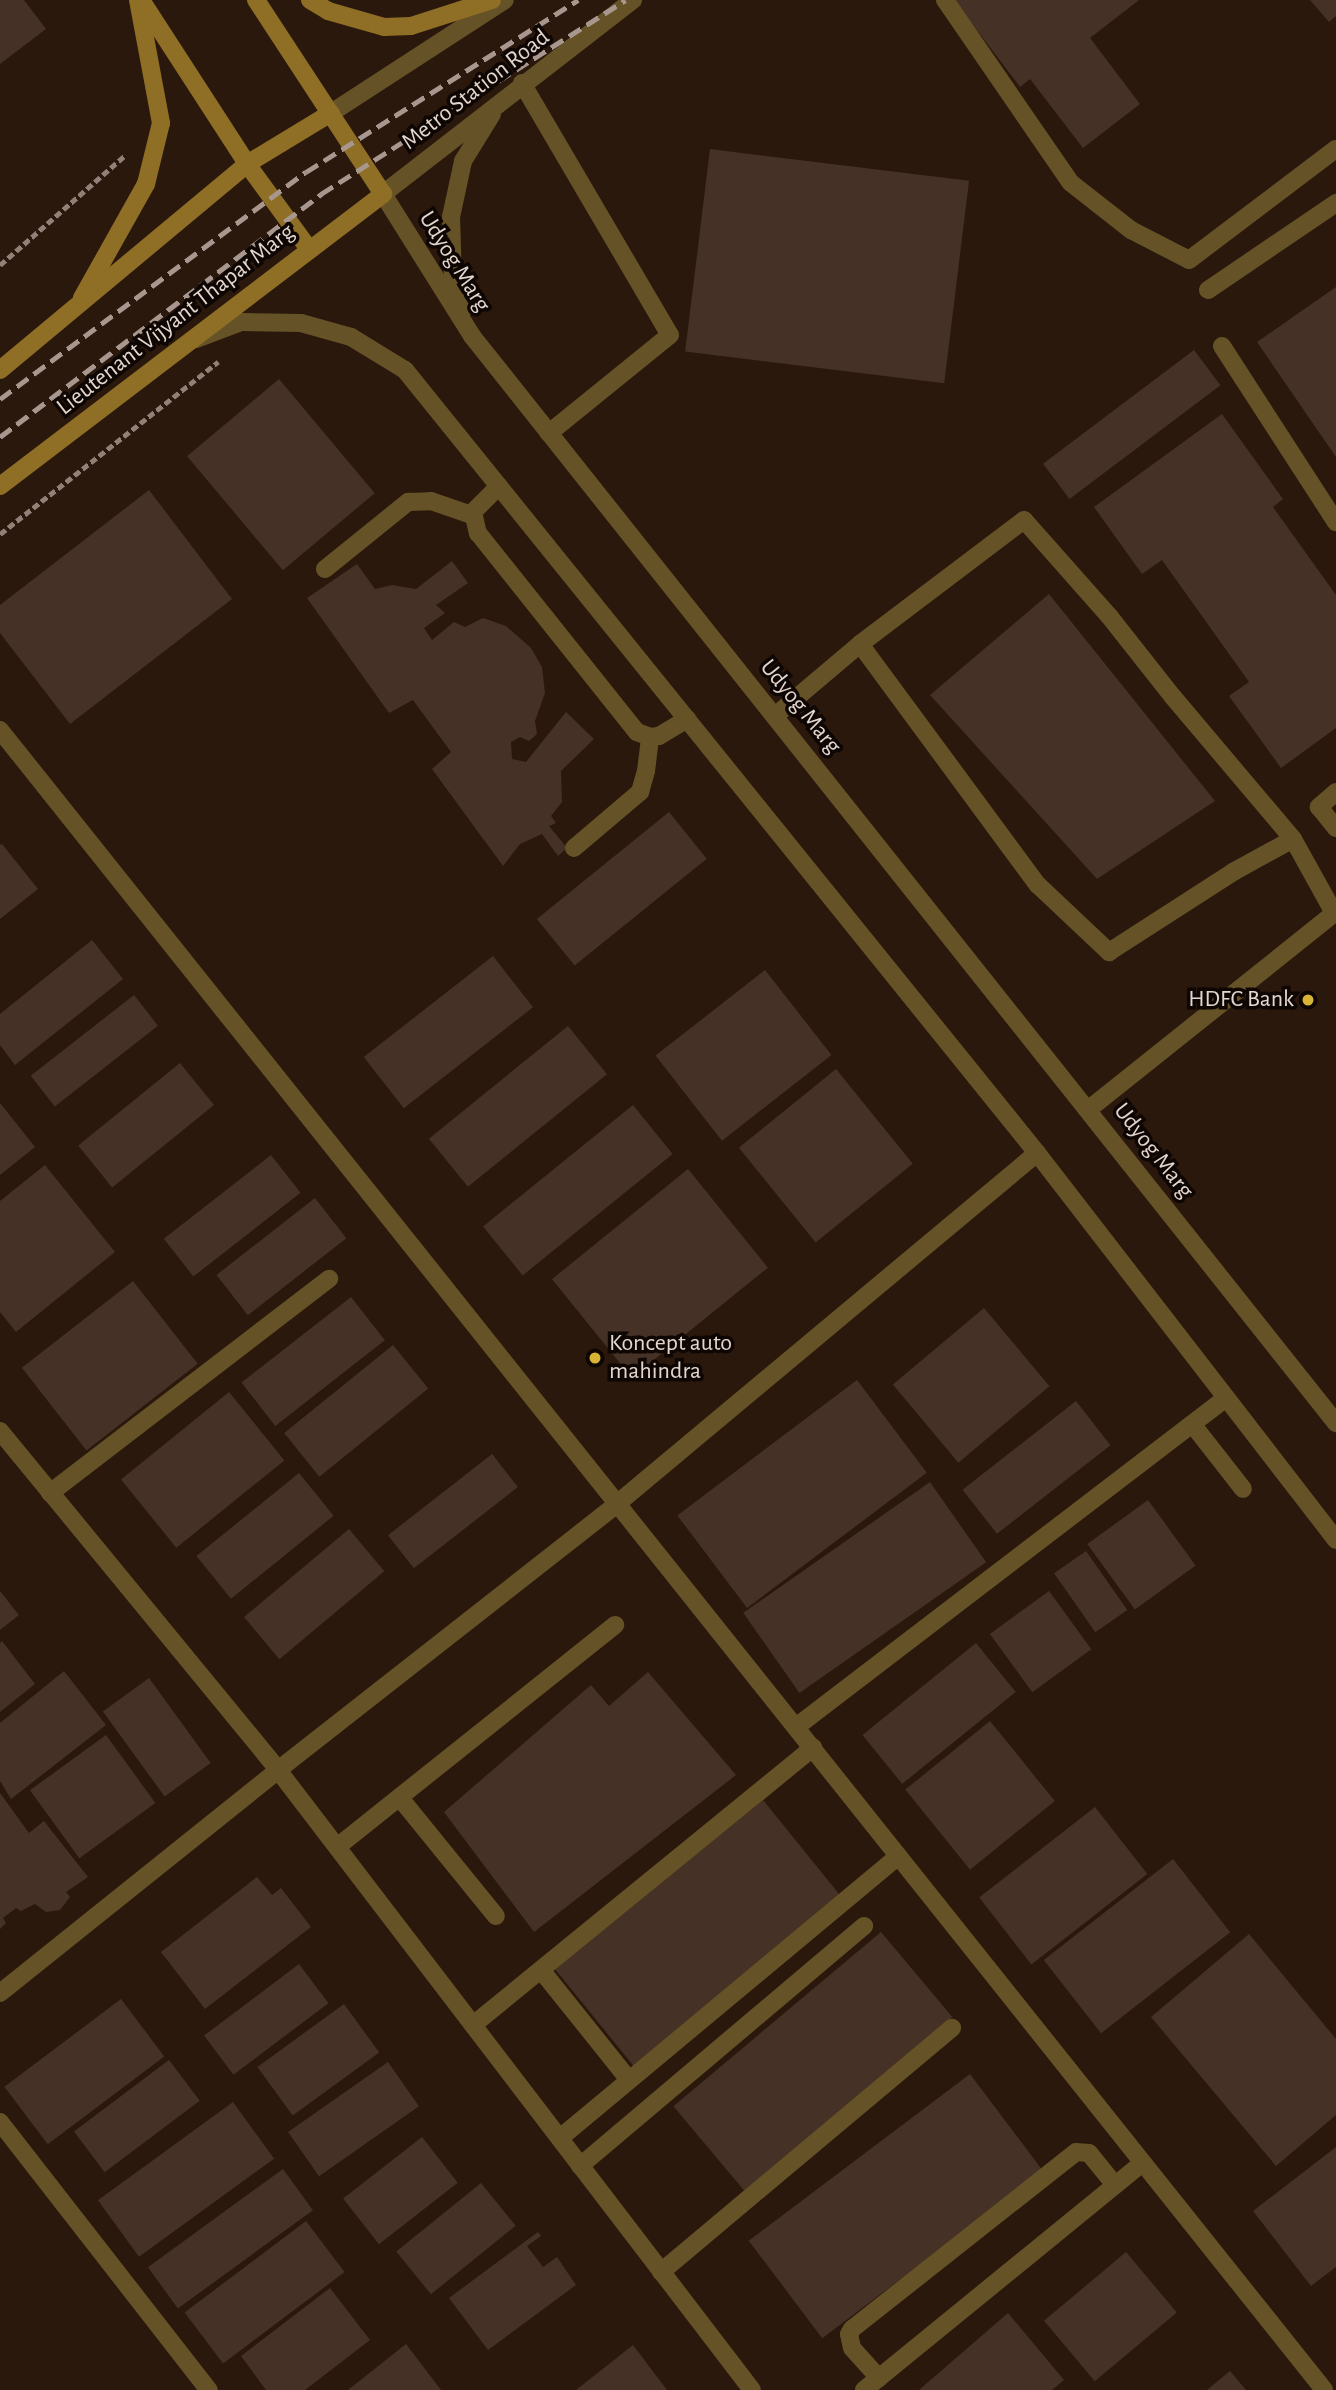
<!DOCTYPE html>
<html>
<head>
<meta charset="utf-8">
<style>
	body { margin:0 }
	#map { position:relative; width:1336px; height:2390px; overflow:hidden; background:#2b180d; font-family:"Alegreya Sans",sans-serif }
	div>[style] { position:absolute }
	.building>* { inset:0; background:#453125; transform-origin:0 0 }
	.path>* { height:4.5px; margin-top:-2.25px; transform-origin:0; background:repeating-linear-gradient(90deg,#908077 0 7px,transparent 0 10.5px) }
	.service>* { height:18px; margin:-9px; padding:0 9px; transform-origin:9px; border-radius:9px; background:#665227 }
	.minor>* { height:18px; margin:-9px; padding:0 9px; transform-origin:9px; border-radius:9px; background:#665227 }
	.tertiary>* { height:18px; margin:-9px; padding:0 9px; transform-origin:9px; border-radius:9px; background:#665227 }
	.secondary>* { height:18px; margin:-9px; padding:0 9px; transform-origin:9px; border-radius:9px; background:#8f6f25 }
	.rail>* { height:5px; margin-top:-2.5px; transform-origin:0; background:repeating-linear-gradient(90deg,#a7978f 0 14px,transparent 0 21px) }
	.dots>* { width:19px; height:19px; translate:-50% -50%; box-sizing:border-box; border:4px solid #0d0603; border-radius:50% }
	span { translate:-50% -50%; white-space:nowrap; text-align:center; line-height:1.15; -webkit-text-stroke:7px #0d0603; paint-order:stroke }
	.street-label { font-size:24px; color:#e4d6cf }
	.poi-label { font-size:24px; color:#e4d6cf }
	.right { translate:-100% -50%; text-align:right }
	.left { translate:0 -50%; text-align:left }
</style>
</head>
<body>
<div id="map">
	<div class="building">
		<i style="clip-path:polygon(0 0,24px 0,46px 29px,0 64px)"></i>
		<i style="clip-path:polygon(954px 0,1139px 0,1090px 38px,1140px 104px,1083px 148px,1030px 79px,1020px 87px)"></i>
		<i style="clip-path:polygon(1310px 0,1336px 0,1336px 16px,1329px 22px)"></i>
		<i style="left:710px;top:149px;width:261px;height:204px;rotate:7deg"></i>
		<i style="clip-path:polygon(1336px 287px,1336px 457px,1257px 342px)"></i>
		<i style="left:1194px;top:350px;width:44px;height:189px;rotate:53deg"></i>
		<i style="left:279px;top:379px;width:149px;height:120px;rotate:50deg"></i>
		<i style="clip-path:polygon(1222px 414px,1283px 499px,1273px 507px,1336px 595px,1336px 728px,1281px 768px,1229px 696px,1249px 682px,1162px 560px,1142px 574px,1094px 507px)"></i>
		<i style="clip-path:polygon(149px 490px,232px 599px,70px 724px,0 633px,0 605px)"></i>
		<i style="clip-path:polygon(452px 561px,468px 583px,436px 605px,445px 613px,424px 628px,432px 640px,454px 622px,465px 627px,483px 618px,506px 626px,531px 648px,542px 667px,545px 693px,535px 721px,537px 734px,529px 741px,520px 737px,511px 742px,512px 759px,526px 762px,566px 712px,594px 739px,561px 771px,562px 802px,551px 816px,556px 823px,549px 826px,567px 848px,558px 856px,542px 834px,520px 844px,503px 866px,432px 769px,451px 752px,413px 700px,389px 713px,307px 598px,357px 564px,375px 589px,392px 585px,416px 589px)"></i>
		<i style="clip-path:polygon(1049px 594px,1215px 801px,1097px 879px,930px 695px)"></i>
		<i style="left:669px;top:812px;width:60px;height:170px;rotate:51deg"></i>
		<i style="clip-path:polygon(2px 844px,38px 889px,0 919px,0 845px)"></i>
		<i style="clip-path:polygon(92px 940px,123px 979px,15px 1065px,0 1045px,0 1014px)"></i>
		<i style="left:493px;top:956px;width:65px;height:164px;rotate:52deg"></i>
		<i style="left:765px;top:970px;width:108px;height:139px;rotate:52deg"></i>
		<i style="left:134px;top:995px;width:39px;height:131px;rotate:52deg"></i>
		<i style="left:568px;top:1026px;width:62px;height:179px;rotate:51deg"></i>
		<i style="left:180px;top:1063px;width:54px;height:131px;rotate:51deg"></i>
		<i style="left:836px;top:1069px;width:122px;height:125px;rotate:51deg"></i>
		<i style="clip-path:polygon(0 1103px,35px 1147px,0 1175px)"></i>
		<i style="left:633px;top:1105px;width:63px;height:193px;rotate:51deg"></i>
		<i style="left:271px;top:1155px;width:48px;height:136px;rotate:52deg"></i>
		<i style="clip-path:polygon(45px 1165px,115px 1252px,16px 1332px,0 1312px,0 1201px)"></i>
		<i style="left:688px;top:1169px;width:127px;height:175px;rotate:51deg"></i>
		<i style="left:315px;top:1198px;width:51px;height:125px;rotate:52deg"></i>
		<i style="left:133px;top:1281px;width:105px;height:141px;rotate:52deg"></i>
		<i style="left:351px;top:1297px;width:55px;height:139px;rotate:52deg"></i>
		<i style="left:984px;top:1308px;width:102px;height:119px;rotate:50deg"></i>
		<i style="left:393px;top:1345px;width:56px;height:140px;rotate:51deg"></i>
		<i style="left:857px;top:1380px;width:116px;height:225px;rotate:53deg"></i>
		<i style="left:229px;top:1392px;width:88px;height:139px;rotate:51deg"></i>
		<i style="left:1076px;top:1401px;width:56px;height:144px;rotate:52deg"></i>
		<i style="left:492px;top:1454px;width:42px;height:132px;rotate:52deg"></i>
		<i style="left:299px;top:1473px;width:55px;height:132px;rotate:51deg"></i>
		<i style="left:930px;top:1482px;width:98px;height:228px;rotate:55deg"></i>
		<i style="left:1148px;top:1500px;width:81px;height:75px;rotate:54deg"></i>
		<i style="left:349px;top:1529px;width:55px;height:137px;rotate:50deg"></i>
		<i style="left:1086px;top:1551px;width:72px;height:39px;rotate:55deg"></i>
		<i style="clip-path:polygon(0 1591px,19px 1615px,0 1630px)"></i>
		<i style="left:1049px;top:1591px;width:72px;height:73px;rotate:54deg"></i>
		<i style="clip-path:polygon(2px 1641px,35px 1684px,0 1712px,0 1643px)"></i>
		<i style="left:976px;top:1643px;width:63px;height:146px;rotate:51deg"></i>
		<i style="clip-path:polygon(64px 1671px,106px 1725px,11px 1799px,0 1781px,0 1723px)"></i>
		<i style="clip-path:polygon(648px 1672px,736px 1775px,534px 1932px,444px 1812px,591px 1685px,609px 1706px)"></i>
		<i style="left:149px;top:1678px;width:105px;height:57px;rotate:54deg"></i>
		<i style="left:990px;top:1721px;width:103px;height:109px;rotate:51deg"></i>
		<i style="left:106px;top:1735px;width:84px;height:94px;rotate:54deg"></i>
		<i style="clip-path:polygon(0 1793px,29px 1833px,44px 1821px,88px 1877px,66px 1892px,70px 1897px,60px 1910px,46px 1912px,35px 1904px,21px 1911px,16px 1908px,3px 1918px,6px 1923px,0 1929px)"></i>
		<i style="left:763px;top:1800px;width:127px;height:268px;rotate:51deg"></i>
		<i style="left:1095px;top:1807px;width:85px;height:147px;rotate:52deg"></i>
		<i style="left:1173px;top:1859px;width:93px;height:164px;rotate:52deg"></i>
		<i style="clip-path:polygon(257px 1877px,272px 1895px,281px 1888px,311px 1927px,205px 2009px,161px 1952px)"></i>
		<i style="left:881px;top:1932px;width:111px;height:271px;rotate:50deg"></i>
		<i style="clip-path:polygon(1249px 1934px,1336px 2039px,1336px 2115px,1276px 2166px,1151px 2017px)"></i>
		<i style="left:299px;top:1964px;width:49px;height:119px;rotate:53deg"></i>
		<i style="left:121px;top:1999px;width:72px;height:146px;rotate:53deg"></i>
		<i style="left:344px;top:2004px;width:60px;height:107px;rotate:54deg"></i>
		<i style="left:169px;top:2060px;width:51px;height:119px;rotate:53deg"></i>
		<i style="left:388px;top:2062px;width:54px;height:122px;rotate:55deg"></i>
		<i style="left:970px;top:2074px;width:122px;height:277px;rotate:53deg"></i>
		<i style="left:233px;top:2102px;width:70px;height:167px;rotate:54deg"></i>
		<i style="left:422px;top:2137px;width:58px;height:100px;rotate:52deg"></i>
		<i style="clip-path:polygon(1336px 2147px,1336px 2267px,1311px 2286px,1253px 2211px)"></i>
		<i style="left:283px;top:2169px;width:51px;height:167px;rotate:54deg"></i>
		<i style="left:481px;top:2183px;width:55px;height:109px;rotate:51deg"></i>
		<i style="left:306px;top:2221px;width:64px;height:152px;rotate:53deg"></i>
		<i style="clip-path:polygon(538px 2232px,541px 2236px,527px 2246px,543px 2267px,557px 2257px,576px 2285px,488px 2350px,449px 2298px)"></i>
		<i style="left:1126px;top:2252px;width:79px;height:107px;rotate:50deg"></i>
		<i style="clip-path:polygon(330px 2288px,370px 2340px,305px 2390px,266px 2390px,241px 2356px)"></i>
		<i style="clip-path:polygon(1008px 2313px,1064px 2380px,1052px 2390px,919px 2390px)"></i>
		<i style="clip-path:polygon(406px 2344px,441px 2390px,348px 2390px)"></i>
		<i style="clip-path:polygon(633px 2345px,667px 2390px,576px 2390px)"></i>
		<i style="clip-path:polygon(1230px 2371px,1246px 2390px,1207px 2390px)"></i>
	</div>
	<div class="path">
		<i style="left:0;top:265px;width:165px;rotate:-41.3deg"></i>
		<i style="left:0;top:534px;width:278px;rotate:-38.3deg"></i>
	</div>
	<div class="service">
		<i style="left:945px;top:0;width:222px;rotate:55.5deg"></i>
		<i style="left:1071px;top:183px;width:76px;rotate:38.1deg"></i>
		<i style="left:1131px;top:230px;width:65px;rotate:27.3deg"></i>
		<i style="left:1189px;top:260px;width:184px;rotate:-37.1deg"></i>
		<i style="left:522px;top:83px;width:292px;rotate:59.6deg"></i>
		<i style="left:670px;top:335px;width:156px;rotate:141deg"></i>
		<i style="left:1208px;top:290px;width:155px;rotate:-34.2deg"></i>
		<i style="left:1222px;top:346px;width:210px;rotate:57.1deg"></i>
		<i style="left:499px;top:486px;width:37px;rotate:135deg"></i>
		<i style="left:473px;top:512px;width:22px;rotate:77deg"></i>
		<i style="left:478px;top:533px;width:255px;rotate:51.4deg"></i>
		<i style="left:637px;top:732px;width:14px;rotate:21deg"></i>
		<i style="left:650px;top:737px;width:9px;rotate:-6deg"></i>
		<i style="left:659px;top:736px;width:33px;rotate:-31deg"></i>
		<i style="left:325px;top:569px;width:107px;rotate:-38.9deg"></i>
		<i style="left:408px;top:502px;width:23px;rotate:-2deg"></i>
		<i style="left:431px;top:501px;width:43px;rotate:18.9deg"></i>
		<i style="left:776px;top:715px;width:110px;rotate:-40.2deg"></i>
		<i style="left:1336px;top:792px;width:23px;rotate:139deg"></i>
		<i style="left:1319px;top:807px;width:27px;rotate:51deg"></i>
		<i style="left:1293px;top:839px;width:186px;rotate:-130.2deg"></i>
		<i style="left:1173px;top:697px;width:103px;rotate:-128.3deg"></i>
		<i style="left:1109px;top:616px;width:128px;rotate:-131.5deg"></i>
		<i style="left:1024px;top:520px;width:206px;rotate:142.9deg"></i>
		<i style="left:860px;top:644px;width:300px;rotate:53.6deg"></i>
		<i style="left:1038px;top:885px;width:98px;rotate:43.3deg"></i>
		<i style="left:1109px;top:952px;width:148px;rotate:-32.8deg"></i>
		<i style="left:1233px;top:872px;width:68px;rotate:-28.8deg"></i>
		<i style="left:1293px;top:839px;width:85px;rotate:61deg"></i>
		<i style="left:574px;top:848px;width:87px;rotate:-40.3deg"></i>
		<i style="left:640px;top:792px;width:22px;rotate:-74deg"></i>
		<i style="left:646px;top:771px;width:34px;rotate:-83deg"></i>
		<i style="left:1193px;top:1425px;width:81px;rotate:52deg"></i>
		<i style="left:50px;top:1493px;width:352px;rotate:-37.5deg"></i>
		<i style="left:796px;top:1727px;width:541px;rotate:-37.42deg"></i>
		<i style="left:400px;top:1798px;width:152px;rotate:50.9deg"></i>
		<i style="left:337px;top:1847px;width:356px;rotate:-38.6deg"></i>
		<i style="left:541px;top:1970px;width:141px;rotate:51.3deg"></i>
		<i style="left:473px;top:2025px;width:439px;rotate:-39.2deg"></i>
		<i style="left:560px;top:2138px;width:440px;rotate:-39.8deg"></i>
		<i style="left:580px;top:2166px;width:372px;rotate:-40.2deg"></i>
		<i style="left:661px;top:2272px;width:380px;rotate:-40deg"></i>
		<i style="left:879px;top:2378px;width:40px;rotate:-132deg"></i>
		<i style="left:852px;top:2348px;width:14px;rotate:-102deg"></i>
		<i style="left:849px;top:2334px;width:6px;rotate:-59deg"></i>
		<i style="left:852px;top:2329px;width:285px;rotate:-38.3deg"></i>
		<i style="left:1076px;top:2152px;width:13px;rotate:4deg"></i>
		<i style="left:1089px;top:2153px;width:41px;rotate:50.9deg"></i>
	</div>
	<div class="minor">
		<i style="left:0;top:730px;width:2123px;rotate:51.42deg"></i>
		<i style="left:1089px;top:1109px;width:316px;rotate:-38.6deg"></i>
		<i style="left:0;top:1431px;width:438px;rotate:50.6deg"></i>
		<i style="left:278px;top:1770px;width:780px;rotate:52.6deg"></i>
		<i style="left:0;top:1993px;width:356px;rotate:-38.7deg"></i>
		<i style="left:278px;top:1770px;width:432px;rotate:-38.1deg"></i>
		<i style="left:618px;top:1503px;width:546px;rotate:-39.87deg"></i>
		<i style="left:0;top:2122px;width:340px;rotate:52.1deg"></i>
		<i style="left:864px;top:2390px;width:359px;rotate:-39.2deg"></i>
	</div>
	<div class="tertiary">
		<i style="left:633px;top:0;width:316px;rotate:142.2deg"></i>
		<i style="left:383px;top:194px;width:168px;rotate:57.9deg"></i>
		<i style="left:472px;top:336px;width:1389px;rotate:51.52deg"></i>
		<i style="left:331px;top:113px;width:207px;rotate:-33deg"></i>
		<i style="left:463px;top:310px;width:32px;rotate:-108deg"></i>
		<i style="left:453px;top:280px;width:63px;rotate:-91.8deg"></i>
		<i style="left:451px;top:217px;width:57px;rotate:-77.9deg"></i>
		<i style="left:463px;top:161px;width:55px;rotate:-58.3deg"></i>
		<i style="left:196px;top:339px;width:48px;rotate:-20.7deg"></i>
		<i style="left:241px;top:322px;width:60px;rotate:1deg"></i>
		<i style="left:301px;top:323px;width:52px;rotate:15.6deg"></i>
		<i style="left:351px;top:337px;width:63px;rotate:31.4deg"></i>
		<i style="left:405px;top:370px;width:1006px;rotate:51.09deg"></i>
		<i style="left:1037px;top:1153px;width:489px;rotate:52.3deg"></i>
	</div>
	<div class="secondary">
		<i style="left:310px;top:0;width:21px;rotate:31deg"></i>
		<i style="left:328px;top:11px;width:58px;rotate:15.9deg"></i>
		<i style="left:384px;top:27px;width:27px;rotate:-2deg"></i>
		<i style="left:411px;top:26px;width:85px;rotate:-17.8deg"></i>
		<i style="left:143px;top:3px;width:192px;rotate:57.1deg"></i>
		<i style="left:247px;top:164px;width:105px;rotate:53.9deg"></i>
		<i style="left:82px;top:298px;width:131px;rotate:-60.7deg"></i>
		<i style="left:146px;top:184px;width:63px;rotate:-76.2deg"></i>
		<i style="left:161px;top:123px;width:125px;rotate:-100.6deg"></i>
		<i style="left:0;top:370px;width:322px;rotate:-39.8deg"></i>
		<i style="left:247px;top:164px;width:98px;rotate:-31.3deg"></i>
		<i style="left:0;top:486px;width:482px;rotate:-37.3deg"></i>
		<i style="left:383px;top:194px;width:232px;rotate:-123.2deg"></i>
	</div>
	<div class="rail">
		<i style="left:0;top:399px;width:381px;rotate:-36.6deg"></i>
		<i style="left:306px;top:172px;width:322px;rotate:-32.3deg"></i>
		<i style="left:0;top:437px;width:403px;rotate:-37.1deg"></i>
		<i style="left:321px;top:194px;width:361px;rotate:-32.5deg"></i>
	</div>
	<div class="dots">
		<i style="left:1308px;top:1000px;background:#d9b334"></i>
		<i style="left:595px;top:1358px;background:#d9b334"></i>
	</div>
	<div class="street-label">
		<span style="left:476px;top:90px;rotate:-38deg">Metro Station Road</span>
		<span style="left:454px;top:262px;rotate:58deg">Udyog Marg</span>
		<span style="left:176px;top:320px;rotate:-38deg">Lieutenant Vijyant Thapar Marg</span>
		<span style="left:800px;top:707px;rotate:51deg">Udyog Marg</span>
		<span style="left:1153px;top:1151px;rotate:52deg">Udyog Marg</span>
	</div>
	<div class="poi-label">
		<span class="right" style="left:1294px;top:1000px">HDFC Bank</span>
		<span class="left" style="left:609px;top:1358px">Koncept auto<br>mahindra</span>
	</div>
</div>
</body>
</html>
